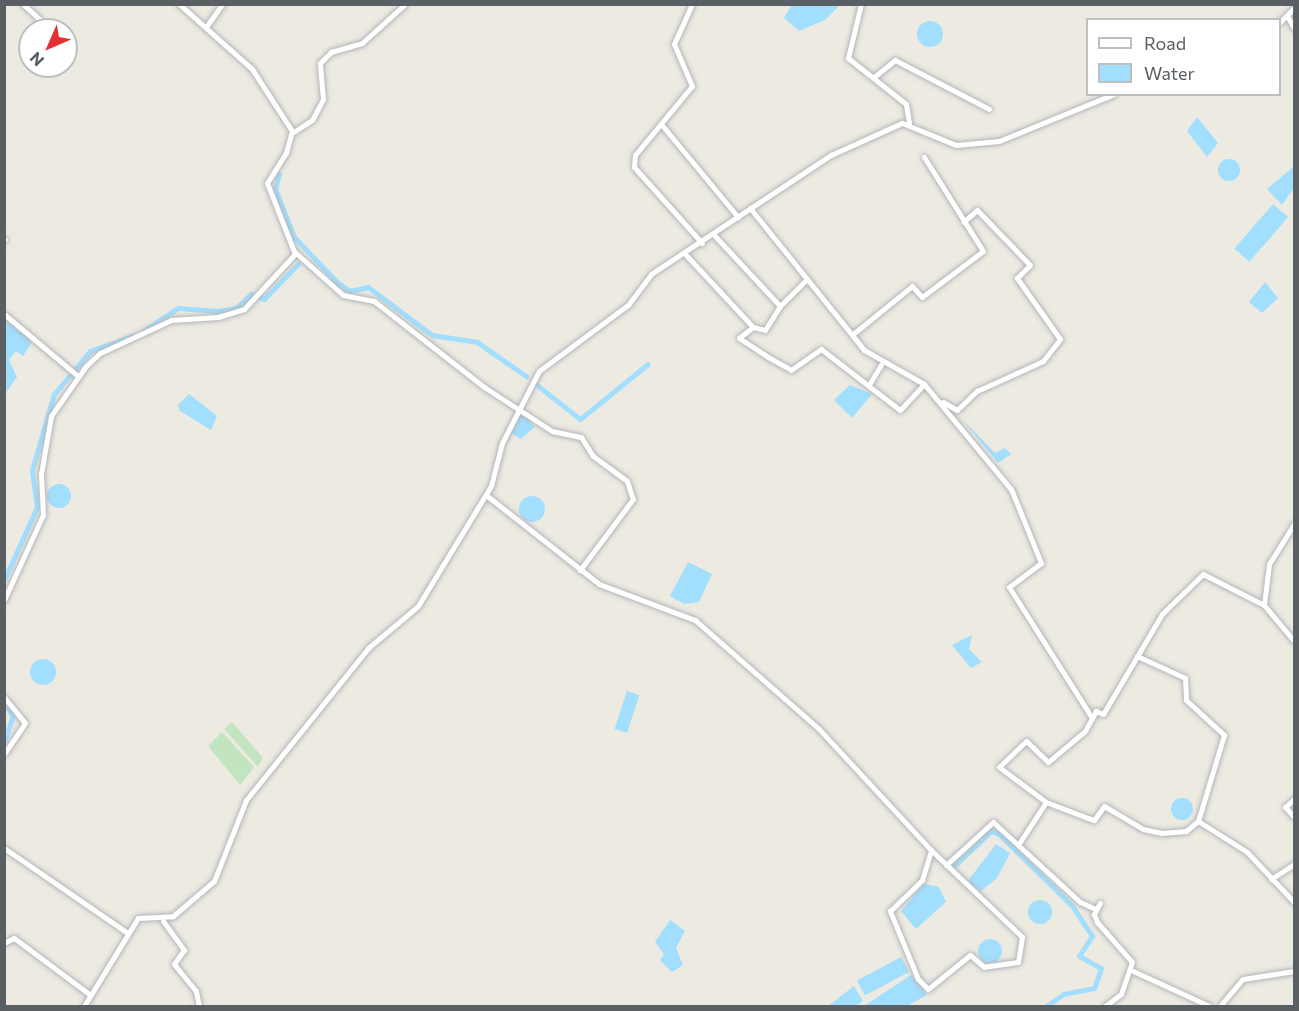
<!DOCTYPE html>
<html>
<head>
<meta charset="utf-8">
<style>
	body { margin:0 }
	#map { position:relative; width:1299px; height:1011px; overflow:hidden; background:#edeae2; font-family:Commissioner,sans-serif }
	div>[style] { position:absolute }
	.green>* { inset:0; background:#c2e4bf }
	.water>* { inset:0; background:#a2defd; transform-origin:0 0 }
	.round { border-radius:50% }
	.canal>* { height:5px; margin:-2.5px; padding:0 2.5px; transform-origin:2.5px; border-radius:2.5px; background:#a2defd }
	.roads { filter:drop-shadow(0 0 2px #b3b6b9) drop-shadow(0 0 2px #b3b6b9) }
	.minor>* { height:5px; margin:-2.5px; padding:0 2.5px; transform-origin:2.5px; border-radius:2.5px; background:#fff }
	span { translate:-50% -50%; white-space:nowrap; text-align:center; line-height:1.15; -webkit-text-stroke:4.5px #fff; paint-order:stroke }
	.frame { position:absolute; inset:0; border:6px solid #5a5f63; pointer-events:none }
	.legend { position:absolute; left:1086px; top:18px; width:195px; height:78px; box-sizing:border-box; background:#fff; border:2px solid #bdbfc1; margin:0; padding:8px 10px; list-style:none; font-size:18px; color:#5a5f63 }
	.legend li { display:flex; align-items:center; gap:12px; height:30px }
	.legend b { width:30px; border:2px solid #bdbfc1 }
	.north { position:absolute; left:18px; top:18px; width:60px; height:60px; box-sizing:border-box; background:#fff; border:2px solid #bdbfc1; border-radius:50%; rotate:225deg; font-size:16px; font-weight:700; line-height:24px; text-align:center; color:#5a5f63 }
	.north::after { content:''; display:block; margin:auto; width:21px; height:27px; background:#e53033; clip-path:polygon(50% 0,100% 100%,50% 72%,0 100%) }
</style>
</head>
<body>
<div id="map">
	<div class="green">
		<i style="clip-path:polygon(232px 722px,263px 758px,258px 767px,224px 729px)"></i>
		<i style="clip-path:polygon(222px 732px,254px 767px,240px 785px,208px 746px)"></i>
	</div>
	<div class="water">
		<i style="clip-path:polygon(792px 4px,840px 4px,840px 5px,825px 20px,799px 31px,784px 18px)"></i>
		<i class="round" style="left:917px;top:21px;width:26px;height:26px"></i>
		<i style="clip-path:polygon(1197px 117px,1218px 143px,1207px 157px,1187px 131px)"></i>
		<i class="round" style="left:1218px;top:159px;width:22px;height:22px"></i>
		<i style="clip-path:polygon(1293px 167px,1294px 188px,1282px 205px,1267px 189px)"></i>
		<i style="left:1273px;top:204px;width:20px;height:59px;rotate:41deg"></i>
		<i style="clip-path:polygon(1265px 282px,1278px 298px,1262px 313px,1249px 302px)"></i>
		<i style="clip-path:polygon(5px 319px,32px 342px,23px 356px,16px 351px,9px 360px,17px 377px,5px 394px)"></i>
		<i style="clip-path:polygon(850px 385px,872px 394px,852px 418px,834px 400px)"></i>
		<i style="clip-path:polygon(189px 394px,217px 416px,211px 430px,180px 411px,178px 405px)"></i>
		<i style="clip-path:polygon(520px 411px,535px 427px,521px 439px,510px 432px)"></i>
		<i style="clip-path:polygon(961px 418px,995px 453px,1005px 448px,1011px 454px,998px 463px)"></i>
		<i class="round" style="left:47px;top:484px;width:24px;height:24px"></i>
		<i class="round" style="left:519px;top:496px;width:26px;height:26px"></i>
		<i style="clip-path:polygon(688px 562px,712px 574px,699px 602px,684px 604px,670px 596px)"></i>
		<i style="clip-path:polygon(972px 635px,969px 649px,982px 662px,971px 668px,952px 645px)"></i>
		<i class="round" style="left:30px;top:659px;width:26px;height:26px"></i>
		<i style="left:627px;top:691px;width:13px;height:40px;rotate:18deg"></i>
		<i class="round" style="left:1171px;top:798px;width:22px;height:22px"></i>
		<i style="clip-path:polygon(996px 844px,1010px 853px,997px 878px,981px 891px,967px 882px)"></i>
		<i style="clip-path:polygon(924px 884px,939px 887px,946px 902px,916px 929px,901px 911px)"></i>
		<i class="round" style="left:1028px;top:900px;width:24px;height:24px"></i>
		<i style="clip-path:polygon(670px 920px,685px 931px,676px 948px,683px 965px,672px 972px,660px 960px,664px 954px,655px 942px)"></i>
		<i class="round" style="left:978px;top:939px;width:24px;height:24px"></i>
		<i style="left:901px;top:957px;width:17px;height:50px;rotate:62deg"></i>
		<i style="clip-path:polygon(911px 975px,927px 995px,907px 1006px,864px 1006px)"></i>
		<i style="clip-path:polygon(854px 986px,863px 1001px,856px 1006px,828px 1006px)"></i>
	</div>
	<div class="canal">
		<i style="left:279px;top:174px;width:16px;rotate:105deg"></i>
		<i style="left:275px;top:189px;width:52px;rotate:68.4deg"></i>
		<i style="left:294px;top:237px;width:64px;rotate:46.3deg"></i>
		<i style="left:338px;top:283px;width:14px;rotate:34deg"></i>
		<i style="left:350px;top:291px;width:18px;rotate:-13deg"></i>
		<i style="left:368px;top:287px;width:80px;rotate:36.9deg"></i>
		<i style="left:432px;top:335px;width:46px;rotate:8.8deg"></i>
		<i style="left:477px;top:342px;width:60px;rotate:34.8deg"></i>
		<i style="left:143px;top:331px;width:42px;rotate:-33.3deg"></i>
		<i style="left:178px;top:308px;width:40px;rotate:4.3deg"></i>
		<i style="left:218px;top:311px;width:18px;rotate:-9deg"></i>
		<i style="left:236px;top:308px;width:21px;rotate:-43deg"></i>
		<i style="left:251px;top:294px;width:14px;rotate:21deg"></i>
		<i style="left:264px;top:299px;width:49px;rotate:-45.8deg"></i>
		<i style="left:533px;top:382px;width:60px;rotate:38.2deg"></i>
		<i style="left:580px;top:419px;width:87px;rotate:-39deg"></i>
		<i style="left:4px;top:580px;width:80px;rotate:-65.7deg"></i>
		<i style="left:37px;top:507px;width:37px;rotate:-98deg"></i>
		<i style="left:32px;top:470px;width:79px;rotate:-73.9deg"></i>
		<i style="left:54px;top:394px;width:56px;rotate:-50.1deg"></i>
		<i style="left:90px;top:351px;width:45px;rotate:-19.7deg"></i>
		<i style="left:4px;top:703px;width:15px;rotate:53deg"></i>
		<i style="left:13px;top:715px;width:29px;rotate:108deg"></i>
		<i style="left:955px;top:865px;width:50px;rotate:-43.4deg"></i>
		<i style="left:991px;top:831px;width:9px;rotate:21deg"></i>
		<i style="left:999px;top:834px;width:103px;rotate:44.6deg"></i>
		<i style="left:1072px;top:906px;width:36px;rotate:56deg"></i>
		<i style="left:1092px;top:936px;width:24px;rotate:123deg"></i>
		<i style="left:1079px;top:956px;width:25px;rotate:29deg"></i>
		<i style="left:1101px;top:968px;width:21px;rotate:109deg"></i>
		<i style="left:1094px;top:988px;width:31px;rotate:169deg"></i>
		<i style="left:1064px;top:994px;width:22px;rotate:146deg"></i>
	</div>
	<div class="roads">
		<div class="minor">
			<i style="left:23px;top:4px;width:23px;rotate:43deg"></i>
			<i style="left:692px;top:4px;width:44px;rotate:114.2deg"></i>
			<i style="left:674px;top:44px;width:46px;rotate:66.8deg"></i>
			<i style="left:692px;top:86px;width:89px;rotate:129.6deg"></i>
			<i style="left:635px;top:155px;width:12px;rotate:95deg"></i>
			<i style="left:634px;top:167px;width:102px;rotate:48.2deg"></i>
			<i style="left:861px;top:4px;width:56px;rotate:103.5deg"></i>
			<i style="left:848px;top:58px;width:74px;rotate:38.4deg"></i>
			<i style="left:906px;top:104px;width:19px;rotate:81deg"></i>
			<i style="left:1287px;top:16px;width:14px;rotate:60deg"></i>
			<i style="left:1280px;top:22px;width:20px;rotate:-45deg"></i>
			<i style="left:206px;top:27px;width:28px;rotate:-55deg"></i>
			<i style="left:874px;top:77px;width:27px;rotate:-39deg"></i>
			<i style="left:895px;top:60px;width:106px;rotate:27.5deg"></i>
			<i style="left:661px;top:124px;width:121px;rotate:50.4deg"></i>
			<i style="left:292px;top:133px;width:24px;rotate:-33deg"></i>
			<i style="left:312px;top:120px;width:24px;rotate:-62deg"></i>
			<i style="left:323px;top:99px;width:36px;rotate:-95deg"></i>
			<i style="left:320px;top:63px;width:16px;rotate:-45deg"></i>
			<i style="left:331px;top:52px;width:32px;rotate:-16deg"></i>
			<i style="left:362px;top:43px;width:58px;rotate:-42.2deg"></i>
			<i style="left:750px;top:208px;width:182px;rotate:51.2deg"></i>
			<i style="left:864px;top:350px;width:69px;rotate:29.5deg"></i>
			<i style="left:924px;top:384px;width:136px;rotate:50.4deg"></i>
			<i style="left:1011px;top:489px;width:80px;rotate:67.9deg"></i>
			<i style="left:1041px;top:563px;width:40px;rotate:143deg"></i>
			<i style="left:1009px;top:587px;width:155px;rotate:57.6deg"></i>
			<i style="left:714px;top:235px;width:97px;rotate:47.1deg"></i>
			<i style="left:780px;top:306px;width:35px;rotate:-45deg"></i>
			<i style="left:4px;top:240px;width:1px;rotate:-45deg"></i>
			<i style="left:295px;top:252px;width:64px;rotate:41.9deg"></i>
			<i style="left:343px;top:295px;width:32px;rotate:11deg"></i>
			<i style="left:374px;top:301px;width:140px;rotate:38deg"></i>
			<i style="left:484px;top:387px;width:81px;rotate:32.9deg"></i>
			<i style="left:552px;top:431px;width:30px;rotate:12deg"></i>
			<i style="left:581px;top:437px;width:22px;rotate:58deg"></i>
			<i style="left:593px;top:456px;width:42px;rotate:36.3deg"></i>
			<i style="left:627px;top:481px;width:19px;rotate:72deg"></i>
			<i style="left:633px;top:499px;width:89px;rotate:126.7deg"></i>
			<i style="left:686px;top:255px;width:98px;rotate:47.1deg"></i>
			<i style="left:753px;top:327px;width:12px;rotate:14deg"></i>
			<i style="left:765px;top:330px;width:28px;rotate:-58deg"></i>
			<i style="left:4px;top:314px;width:97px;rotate:40deg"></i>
			<i style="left:753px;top:327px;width:18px;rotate:142deg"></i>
			<i style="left:739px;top:338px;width:35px;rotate:33deg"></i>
			<i style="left:768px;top:357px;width:26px;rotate:29deg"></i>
			<i style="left:791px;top:370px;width:37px;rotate:-35deg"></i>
			<i style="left:821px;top:349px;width:100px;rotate:37.7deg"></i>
			<i style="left:900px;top:410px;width:35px;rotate:-47deg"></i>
			<i style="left:853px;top:334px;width:76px;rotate:-39.1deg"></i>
			<i style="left:912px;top:286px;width:15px;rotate:48deg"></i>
			<i style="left:922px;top:297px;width:76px;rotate:-37deg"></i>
			<i style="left:983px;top:251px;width:111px;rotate:-122.1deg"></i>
			<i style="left:870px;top:383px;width:21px;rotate:-59deg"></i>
			<i style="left:943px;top:402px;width:16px;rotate:30deg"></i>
			<i style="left:957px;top:410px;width:28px;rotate:-44deg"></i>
			<i style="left:977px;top:391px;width:72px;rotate:-24.4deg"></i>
			<i style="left:1043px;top:361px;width:28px;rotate:-52deg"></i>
			<i style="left:1060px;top:339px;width:75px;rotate:-125.2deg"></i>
			<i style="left:1017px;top:278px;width:18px;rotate:-45deg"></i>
			<i style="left:1030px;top:265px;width:76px;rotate:-133.9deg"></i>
			<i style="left:977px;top:210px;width:18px;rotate:139deg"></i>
			<i style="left:486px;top:495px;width:144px;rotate:38.2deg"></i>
			<i style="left:599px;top:584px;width:103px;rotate:20.6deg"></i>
			<i style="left:695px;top:620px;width:164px;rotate:41.3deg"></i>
			<i style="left:818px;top:728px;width:166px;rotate:47.2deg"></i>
			<i style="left:931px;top:850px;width:126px;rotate:43.7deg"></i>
			<i style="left:1022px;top:937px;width:25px;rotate:99deg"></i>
			<i style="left:1018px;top:962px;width:34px;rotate:172deg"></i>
			<i style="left:984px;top:967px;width:18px;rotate:-139deg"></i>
			<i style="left:970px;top:955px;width:54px;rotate:141deg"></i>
			<i style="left:928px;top:989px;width:14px;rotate:-135deg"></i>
			<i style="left:918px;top:979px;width:74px;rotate:-112.4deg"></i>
			<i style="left:890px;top:911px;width:45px;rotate:-44.1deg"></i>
			<i style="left:922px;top:880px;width:31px;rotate:-73deg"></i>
			<i style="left:4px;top:600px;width:94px;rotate:-65.4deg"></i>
			<i style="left:43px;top:515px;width:41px;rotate:-92.8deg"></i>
			<i style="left:41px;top:474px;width:59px;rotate:-80.2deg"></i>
			<i style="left:51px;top:416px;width:61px;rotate:-55deg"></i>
			<i style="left:86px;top:366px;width:19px;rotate:-43deg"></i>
			<i style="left:100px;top:353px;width:78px;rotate:-24.9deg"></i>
			<i style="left:171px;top:320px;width:47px;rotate:-3.7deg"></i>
			<i style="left:218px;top:317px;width:27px;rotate:-17deg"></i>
			<i style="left:244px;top:309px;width:75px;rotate:-47.2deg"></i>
			<i style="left:295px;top:254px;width:76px;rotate:-111.5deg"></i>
			<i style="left:267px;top:183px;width:36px;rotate:-58deg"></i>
			<i style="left:286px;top:153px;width:23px;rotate:-75deg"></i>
			<i style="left:292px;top:131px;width:74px;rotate:-122.8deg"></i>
			<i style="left:252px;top:69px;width:98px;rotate:-138.3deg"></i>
			<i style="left:1264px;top:605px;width:41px;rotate:-83deg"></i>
			<i style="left:1269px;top:564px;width:47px;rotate:-58deg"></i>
			<i style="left:1294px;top:641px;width:47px;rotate:-129.8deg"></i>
			<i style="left:1264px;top:605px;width:68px;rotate:-153.1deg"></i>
			<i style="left:1203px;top:574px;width:57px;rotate:135.7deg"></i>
			<i style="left:1162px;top:614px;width:116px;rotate:120.5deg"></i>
			<i style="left:1103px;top:714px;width:8px;rotate:-157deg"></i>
			<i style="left:1096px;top:711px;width:23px;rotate:119deg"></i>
			<i style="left:1085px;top:731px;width:48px;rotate:140deg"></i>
			<i style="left:1048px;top:762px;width:30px;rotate:-136deg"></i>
			<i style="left:1026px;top:741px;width:37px;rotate:136deg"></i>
			<i style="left:999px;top:767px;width:59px;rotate:36.7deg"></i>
			<i style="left:1046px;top:802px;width:45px;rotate:20.9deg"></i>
			<i style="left:1088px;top:818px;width:6px;rotate:18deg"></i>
			<i style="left:1094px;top:820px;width:17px;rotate:-54deg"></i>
			<i style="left:1104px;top:806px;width:45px;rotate:30.5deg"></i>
			<i style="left:1143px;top:829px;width:19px;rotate:12deg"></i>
			<i style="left:1162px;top:833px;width:24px;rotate:-5deg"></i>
			<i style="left:1186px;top:831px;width:16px;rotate:-40deg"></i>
			<i style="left:1198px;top:821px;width:58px;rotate:32.3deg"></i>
			<i style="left:1247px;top:852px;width:69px;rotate:46.8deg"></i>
			<i style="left:1137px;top:656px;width:53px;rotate:24.6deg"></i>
			<i style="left:1185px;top:678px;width:22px;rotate:87deg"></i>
			<i style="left:1186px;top:700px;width:52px;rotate:42.6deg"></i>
			<i style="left:1224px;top:735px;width:90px;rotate:106.8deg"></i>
			<i style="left:4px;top:697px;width:33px;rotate:51deg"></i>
			<i style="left:25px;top:723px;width:37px;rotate:124deg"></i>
			<i style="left:1294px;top:799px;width:12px;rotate:138deg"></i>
			<i style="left:1285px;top:807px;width:13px;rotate:48deg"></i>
			<i style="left:1018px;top:845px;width:51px;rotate:-56.9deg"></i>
			<i style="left:4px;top:848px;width:148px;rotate:34.5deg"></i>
			<i style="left:946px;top:865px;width:64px;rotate:-42.5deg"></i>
			<i style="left:993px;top:822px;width:118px;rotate:42.6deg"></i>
			<i style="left:1080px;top:902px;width:17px;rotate:24deg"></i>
			<i style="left:1271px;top:879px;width:27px;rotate:-33deg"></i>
			<i style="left:1100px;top:903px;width:13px;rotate:119deg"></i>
			<i style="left:1094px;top:914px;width:9px;rotate:69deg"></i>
			<i style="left:1097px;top:922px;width:53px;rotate:48.8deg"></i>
			<i style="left:1132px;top:962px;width:34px;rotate:109deg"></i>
			<i style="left:1121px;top:994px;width:20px;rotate:143deg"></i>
			<i style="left:163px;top:921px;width:36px;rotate:54deg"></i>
			<i style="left:184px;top:950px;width:17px;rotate:126deg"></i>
			<i style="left:174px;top:964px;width:35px;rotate:51deg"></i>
			<i style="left:196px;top:991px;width:15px;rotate:79deg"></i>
			<i style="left:4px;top:943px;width:11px;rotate:-27deg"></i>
			<i style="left:14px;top:938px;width:94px;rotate:36.7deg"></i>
			<i style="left:1133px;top:971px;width:84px;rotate:24.7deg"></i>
			<i style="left:84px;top:1006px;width:103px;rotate:-58.5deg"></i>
			<i style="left:138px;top:918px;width:35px;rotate:-3deg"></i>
			<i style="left:173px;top:916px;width:54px;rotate:-40.5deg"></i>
			<i style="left:214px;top:881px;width:87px;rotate:-68.4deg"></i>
			<i style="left:246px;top:800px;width:195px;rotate:-51.2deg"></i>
			<i style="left:368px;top:648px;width:65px;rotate:-40deg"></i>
			<i style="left:418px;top:606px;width:140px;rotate:-58.7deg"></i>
			<i style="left:491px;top:486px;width:44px;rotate:-75.7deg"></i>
			<i style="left:502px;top:443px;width:81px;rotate:-62.8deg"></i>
			<i style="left:539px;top:371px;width:111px;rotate:-36.6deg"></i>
			<i style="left:628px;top:305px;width:39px;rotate:-53deg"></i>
			<i style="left:651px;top:274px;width:216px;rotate:-33.5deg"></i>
			<i style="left:831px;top:155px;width:78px;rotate:-24.3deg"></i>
			<i style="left:902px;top:123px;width:58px;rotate:22.2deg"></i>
			<i style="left:956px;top:145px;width:43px;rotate:-5.3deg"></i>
			<i style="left:999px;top:141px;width:124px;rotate:-22.2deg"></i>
			<i style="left:1220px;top:1006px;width:35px;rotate:-50deg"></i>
			<i style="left:1243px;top:979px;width:52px;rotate:-8.9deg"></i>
		</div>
	</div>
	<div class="frame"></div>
	<ul class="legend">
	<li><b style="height:8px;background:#fff"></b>Road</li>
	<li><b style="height:16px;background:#a2defd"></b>Water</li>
	</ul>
	<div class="north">N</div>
</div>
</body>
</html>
